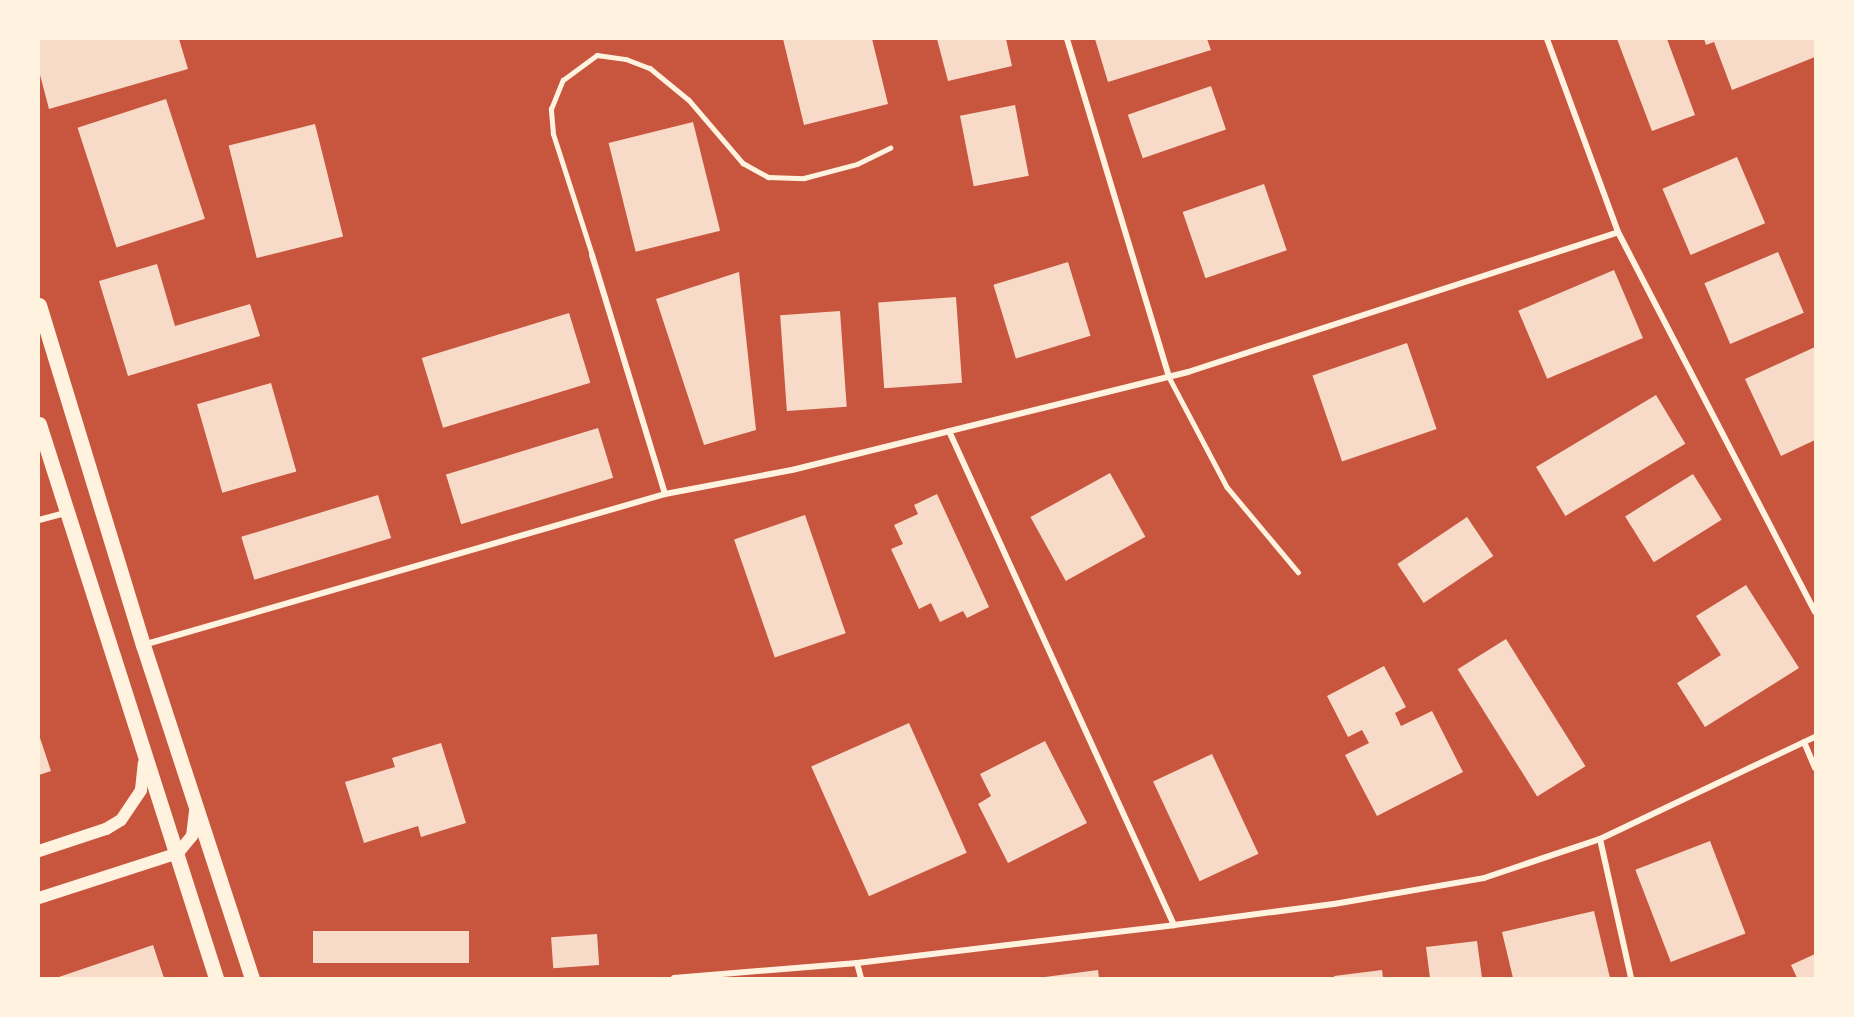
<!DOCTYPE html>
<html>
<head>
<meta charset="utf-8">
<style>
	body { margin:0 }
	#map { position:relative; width:1854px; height:1017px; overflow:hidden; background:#c8553d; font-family:"PT Sans Narrow",sans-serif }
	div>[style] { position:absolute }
	.building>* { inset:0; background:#f7dbc8; transform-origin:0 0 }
	.service>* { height:4.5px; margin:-2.25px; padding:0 2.25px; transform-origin:2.25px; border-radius:2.25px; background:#fff3e0 }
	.minor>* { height:6px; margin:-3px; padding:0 3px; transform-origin:3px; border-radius:3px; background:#fff3e0 }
	.secondary>* { height:12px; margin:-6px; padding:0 6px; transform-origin:6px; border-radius:6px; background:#fff3e0 }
	.primary>* { height:15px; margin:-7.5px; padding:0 7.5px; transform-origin:7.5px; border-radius:7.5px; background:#fff3e0 }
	span { translate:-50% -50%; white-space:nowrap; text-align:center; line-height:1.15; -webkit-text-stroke:6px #fff3e0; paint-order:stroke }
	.frame { position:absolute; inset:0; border:40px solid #fff3e0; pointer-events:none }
</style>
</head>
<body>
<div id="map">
	<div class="building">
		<i style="clip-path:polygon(39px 39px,179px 39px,188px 69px,49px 109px,39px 71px)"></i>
		<i style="clip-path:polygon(783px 39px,872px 39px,888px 104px,804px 125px)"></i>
		<i style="clip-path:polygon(937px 39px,1006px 39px,1012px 66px,948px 81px)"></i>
		<i style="clip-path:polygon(1095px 39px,1207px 39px,1211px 50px,1108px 82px)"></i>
		<i style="clip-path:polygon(1617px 39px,1667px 39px,1695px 115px,1652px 131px)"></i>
		<i style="clip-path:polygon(1704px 39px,1815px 39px,1815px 57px,1732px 90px,1714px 42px,1706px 45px)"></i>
		<i style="left:1211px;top:86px;width:46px;height:88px;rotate:71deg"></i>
		<i style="left:166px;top:99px;width:126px;height:93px;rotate:72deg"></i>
		<i style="left:1015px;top:105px;width:72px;height:56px;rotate:79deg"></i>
		<i style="left:693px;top:122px;width:112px;height:87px;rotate:76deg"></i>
		<i style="left:315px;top:124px;width:116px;height:89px;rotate:76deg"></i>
		<i style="left:1737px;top:157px;width:72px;height:81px;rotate:67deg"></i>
		<i style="left:1264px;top:184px;width:70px;height:86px;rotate:71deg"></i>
		<i style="left:1778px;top:252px;width:66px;height:80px;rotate:67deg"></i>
		<i style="left:1068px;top:262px;width:77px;height:78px;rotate:73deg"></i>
		<i style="clip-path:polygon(157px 264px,175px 326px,250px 304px,260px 336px,128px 376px,99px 281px)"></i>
		<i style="left:1614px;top:270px;width:74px;height:104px;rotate:67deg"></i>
		<i style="clip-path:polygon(739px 272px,756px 430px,704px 445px,656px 299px)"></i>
		<i style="left:956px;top:297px;width:86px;height:78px;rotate:86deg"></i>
		<i style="left:840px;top:311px;width:96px;height:60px;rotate:86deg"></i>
		<i style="left:569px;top:313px;width:73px;height:154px;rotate:73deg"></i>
		<i style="left:1407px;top:343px;width:91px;height:100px;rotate:71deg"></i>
		<i style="clip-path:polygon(1815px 347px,1815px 440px,1781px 456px,1745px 379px)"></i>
		<i style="left:271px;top:383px;width:92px;height:77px;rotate:74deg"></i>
		<i style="left:1656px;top:395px;width:57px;height:140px;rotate:59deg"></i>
		<i style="left:598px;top:428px;width:52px;height:159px;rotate:73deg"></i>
		<i style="left:1110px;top:473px;width:73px;height:91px;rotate:61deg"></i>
		<i style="left:1693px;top:474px;width:54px;height:80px;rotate:58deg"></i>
		<i style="clip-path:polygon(937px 494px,989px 607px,967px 618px,963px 611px,940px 622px,931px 603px,919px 609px,891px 549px,903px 544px,894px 525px,918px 514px,914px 505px)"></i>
		<i style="left:378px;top:495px;width:45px;height:143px;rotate:73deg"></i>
		<i style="left:805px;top:515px;width:125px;height:75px;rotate:71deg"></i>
		<i style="left:1467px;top:517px;width:47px;height:84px;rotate:56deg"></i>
		<i style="clip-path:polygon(1746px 585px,1799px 668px,1705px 727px,1677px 683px,1721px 655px,1696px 616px)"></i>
		<i style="left:1506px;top:639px;width:150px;height:57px;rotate:58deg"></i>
		<i style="clip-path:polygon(1384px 666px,1406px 707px,1395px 713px,1401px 726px,1432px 711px,1463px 772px,1377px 816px,1345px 755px,1369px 743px,1362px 730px,1348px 737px,1327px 696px)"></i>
		<i style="left:909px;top:723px;width:142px;height:107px;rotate:66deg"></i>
		<i style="clip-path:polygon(39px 735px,51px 771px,39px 775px)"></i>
		<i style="clip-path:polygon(1045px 741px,1087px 823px,1008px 863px,978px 804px,991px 796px,980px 774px)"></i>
		<i style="clip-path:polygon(441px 743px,466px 823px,421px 837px,418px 826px,364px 843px,345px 782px,395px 767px,392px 758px)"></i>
		<i style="left:1212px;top:754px;width:110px;height:65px;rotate:65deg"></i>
		<i style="left:1710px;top:841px;width:99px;height:80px;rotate:69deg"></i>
		<i style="clip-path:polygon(1594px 911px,1610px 978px,1513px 978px,1502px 932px)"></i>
		<i style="left:469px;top:931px;width:32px;height:156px;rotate:90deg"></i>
		<i style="left:597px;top:934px;width:31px;height:46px;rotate:86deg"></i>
		<i style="clip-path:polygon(1477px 941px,1482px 978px,1430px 978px,1426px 947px)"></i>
		<i style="clip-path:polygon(153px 945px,164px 978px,56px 978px)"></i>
		<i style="clip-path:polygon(1815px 954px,1815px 978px,1797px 978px,1791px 965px)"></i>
		<i style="clip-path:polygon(1098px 970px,1099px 978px,1045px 978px,1045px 977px)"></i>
		<i style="clip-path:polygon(1382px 970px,1383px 978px,1335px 978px,1334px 976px)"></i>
	</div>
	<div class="service">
		<i style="left:592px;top:255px;width:127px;rotate:-107.9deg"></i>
		<i style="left:553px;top:134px;width:25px;rotate:-95deg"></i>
		<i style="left:551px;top:109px;width:31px;rotate:-68deg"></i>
		<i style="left:563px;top:80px;width:42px;rotate:-36.3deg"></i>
		<i style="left:597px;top:55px;width:29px;rotate:8deg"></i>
		<i style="left:626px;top:59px;width:26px;rotate:21deg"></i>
		<i style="left:650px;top:68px;width:50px;rotate:39.4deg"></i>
		<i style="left:689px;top:100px;width:83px;rotate:49.4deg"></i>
		<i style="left:743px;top:163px;width:29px;rotate:29deg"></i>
		<i style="left:768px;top:177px;width:36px;rotate:2deg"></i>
		<i style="left:804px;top:178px;width:55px;rotate:-14.8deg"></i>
		<i style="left:857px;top:164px;width:37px;rotate:-26deg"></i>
		<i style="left:1169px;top:377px;width:124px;rotate:62.2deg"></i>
		<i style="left:1227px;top:487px;width:111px;rotate:50.1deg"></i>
	</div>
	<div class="minor">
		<i style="left:1067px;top:39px;width:353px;rotate:73.2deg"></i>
		<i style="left:1547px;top:39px;width:206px;rotate:69.8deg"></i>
		<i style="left:1618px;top:232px;width:428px;rotate:62.6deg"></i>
		<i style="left:592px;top:255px;width:250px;rotate:73deg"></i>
		<i style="left:949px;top:431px;width:543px;rotate:65.51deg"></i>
		<i style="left:39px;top:520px;width:28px;rotate:-15deg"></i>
		<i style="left:143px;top:645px;width:543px;rotate:-16.13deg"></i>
		<i style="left:665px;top:494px;width:129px;rotate:-10.7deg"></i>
		<i style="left:792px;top:470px;width:408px;rotate:-13.9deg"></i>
		<i style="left:1188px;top:372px;width:452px;rotate:-18deg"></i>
		<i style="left:1804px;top:742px;width:28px;rotate:67deg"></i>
		<i style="left:1600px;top:839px;width:142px;rotate:77.4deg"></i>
		<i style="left:857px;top:963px;width:16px;rotate:75deg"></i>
		<i style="left:674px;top:978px;width:184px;rotate:-4.7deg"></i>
		<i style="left:857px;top:963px;width:319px;rotate:-6.8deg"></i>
		<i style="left:1174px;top:925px;width:161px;rotate:-7.5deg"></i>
		<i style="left:1334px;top:904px;width:152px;rotate:-9.8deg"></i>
		<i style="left:1484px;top:878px;width:122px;rotate:-18.6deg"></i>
		<i style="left:1600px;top:839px;width:238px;rotate:-25.4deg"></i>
	</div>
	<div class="secondary">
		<i style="left:39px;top:851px;width:71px;rotate:-18.2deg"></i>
		<i style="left:106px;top:829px;width:17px;rotate:-31deg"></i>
		<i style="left:121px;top:820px;width:36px;rotate:-56deg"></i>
		<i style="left:141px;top:790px;width:27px;rotate:-84deg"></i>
		<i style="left:39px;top:898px;width:146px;rotate:-17.9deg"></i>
		<i style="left:178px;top:853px;width:22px;rotate:-51deg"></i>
		<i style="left:192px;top:836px;width:24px;rotate:-83deg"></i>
	</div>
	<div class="primary">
		<i style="left:39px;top:305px;width:356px;rotate:73deg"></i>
		<i style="left:143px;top:645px;width:350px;rotate:71.9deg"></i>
		<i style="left:39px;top:424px;width:582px;rotate:72.28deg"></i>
	</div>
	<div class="frame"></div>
</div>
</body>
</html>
